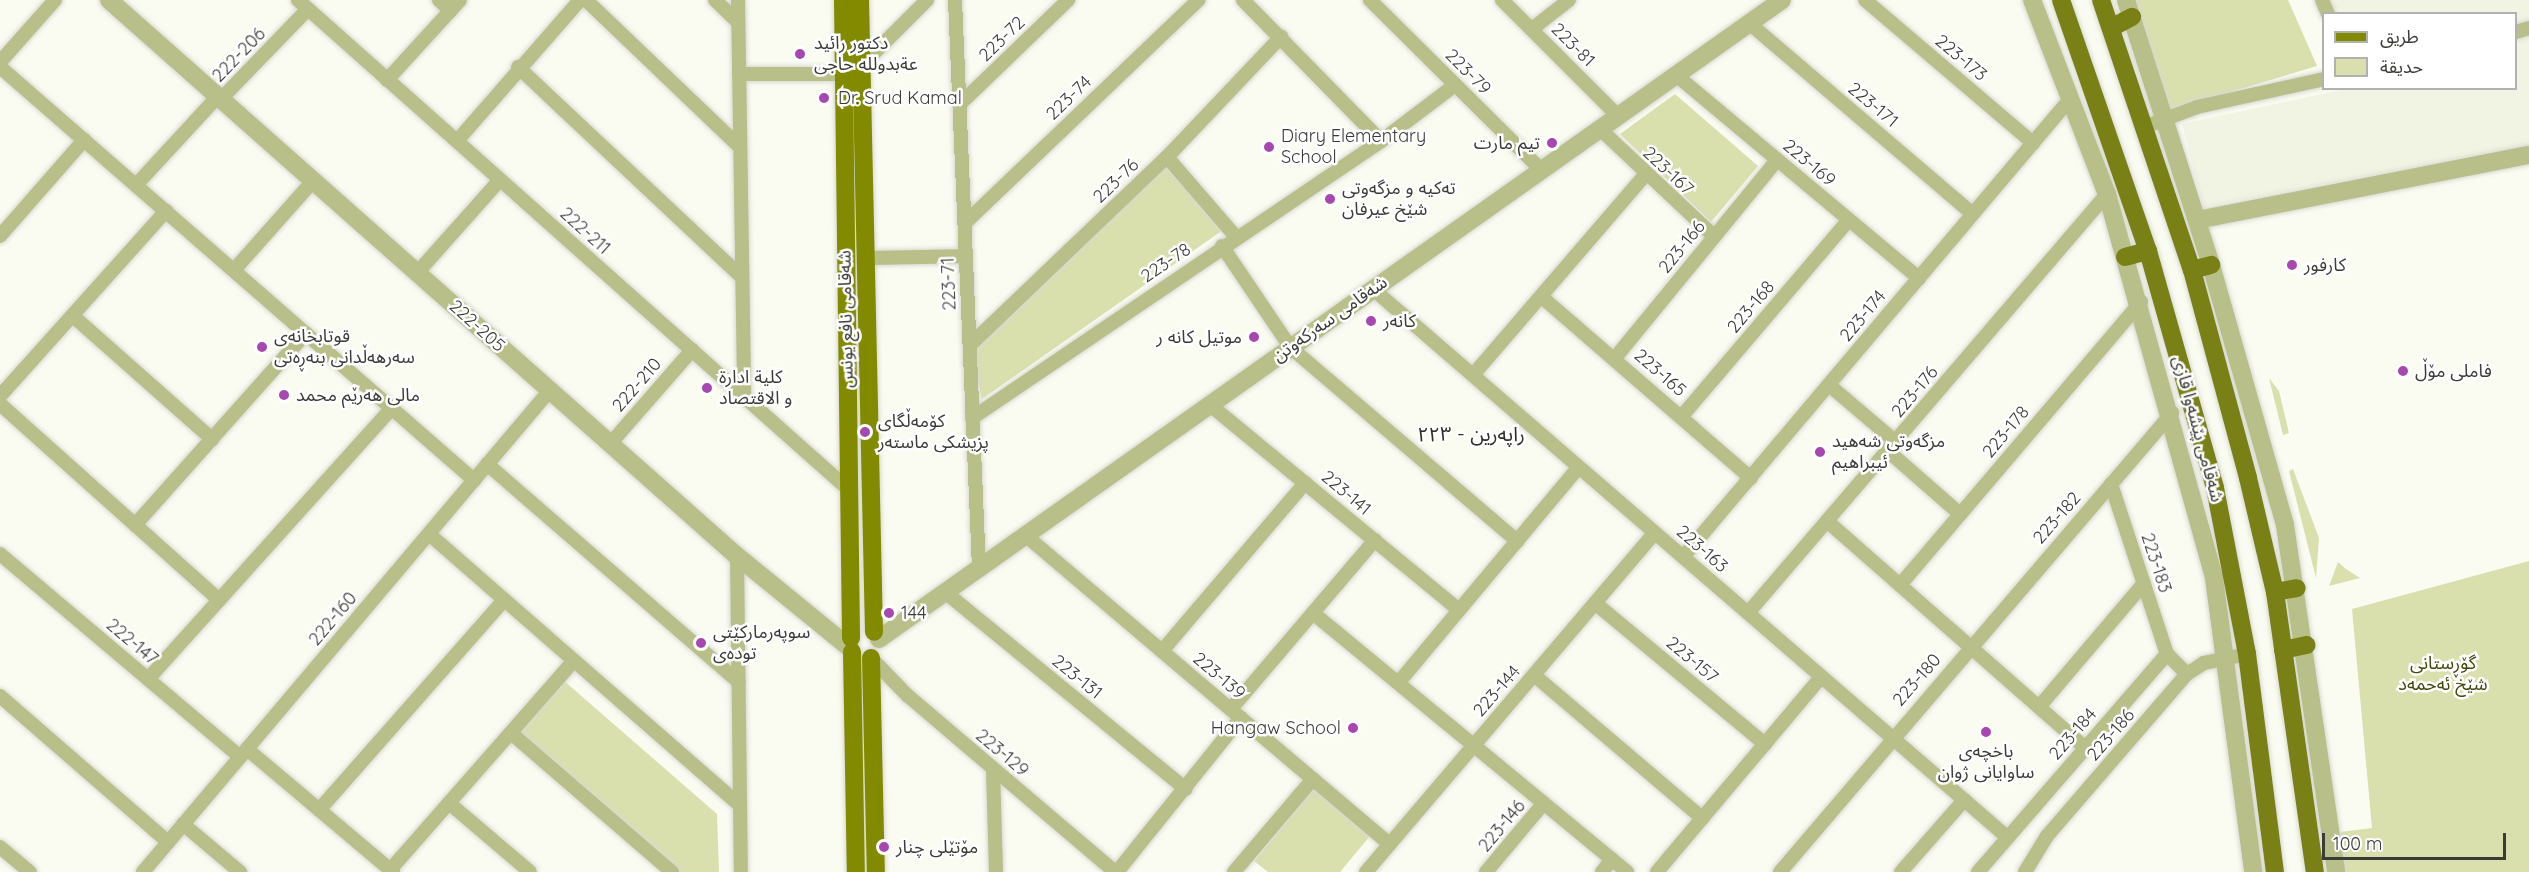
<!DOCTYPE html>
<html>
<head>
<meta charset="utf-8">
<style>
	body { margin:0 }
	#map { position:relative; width:2529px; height:872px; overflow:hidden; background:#fafcf2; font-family:Quicksand,"Noto Sans Arabic",sans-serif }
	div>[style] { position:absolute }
	.built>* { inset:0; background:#f1f4e2 }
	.green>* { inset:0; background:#d9e0ad }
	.roads { filter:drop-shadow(0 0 2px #d8d9d1) drop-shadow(0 0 2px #d8d9d1) }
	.minor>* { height:14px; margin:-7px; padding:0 7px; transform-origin:7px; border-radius:7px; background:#b8bf89 }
	.tertiary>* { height:18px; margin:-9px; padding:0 9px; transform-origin:9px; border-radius:9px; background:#b8bf89 }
	.primary>* { height:18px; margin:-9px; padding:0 9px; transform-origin:9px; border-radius:9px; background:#828a00 }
	.trunk>* { height:18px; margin:-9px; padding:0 9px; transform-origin:9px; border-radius:9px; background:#788016 }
	.dots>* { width:16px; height:16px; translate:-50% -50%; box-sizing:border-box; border:3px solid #fff; border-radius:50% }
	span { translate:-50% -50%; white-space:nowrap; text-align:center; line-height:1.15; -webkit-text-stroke:5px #fff; paint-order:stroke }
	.street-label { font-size:18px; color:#3b3b38 }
	.poi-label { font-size:18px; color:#3b3b38 }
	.left { translate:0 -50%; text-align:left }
	.right { translate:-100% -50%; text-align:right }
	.park-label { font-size:18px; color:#42470b }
	.neighbourhood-label { font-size:20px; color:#2e2f28 }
	.legend { position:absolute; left:2322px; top:12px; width:195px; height:78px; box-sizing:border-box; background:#fff; border:2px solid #b1b1af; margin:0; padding:8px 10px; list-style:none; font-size:18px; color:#3b3b38 }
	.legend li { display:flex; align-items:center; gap:12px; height:30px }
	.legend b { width:30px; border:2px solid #b1b1af }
	.scale { position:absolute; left:2322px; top:833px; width:184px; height:27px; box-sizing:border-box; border:3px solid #3b3b38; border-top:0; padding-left:8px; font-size:18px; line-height:21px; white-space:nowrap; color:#3b3b38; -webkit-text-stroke:4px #fff; paint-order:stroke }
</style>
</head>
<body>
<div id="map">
	<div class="built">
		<i style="clip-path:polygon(2327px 0,2529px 0,2529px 145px,2203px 207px,2182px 124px,2345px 89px,2516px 88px,2516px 14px,2333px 13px)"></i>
	</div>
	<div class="green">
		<i style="clip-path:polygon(2131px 0,2288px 0,2317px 66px,2171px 110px)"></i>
		<i style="clip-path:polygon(1675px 94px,1758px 166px,1711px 222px,1620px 134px)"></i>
		<i style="clip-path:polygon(1164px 165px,1223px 230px,982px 399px,970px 348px)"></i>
		<i style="clip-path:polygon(2269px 378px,2279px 391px,2289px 433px,2283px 435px)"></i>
		<i style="clip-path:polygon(2293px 469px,2319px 538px,2316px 578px,2289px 471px)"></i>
		<i style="clip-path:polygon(2529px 561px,2529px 872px,2345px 872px,2340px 832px,2372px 828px,2352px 609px)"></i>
		<i style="clip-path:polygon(2338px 562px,2346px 569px,2360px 578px,2329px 586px)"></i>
		<i style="clip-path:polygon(563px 680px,717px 814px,719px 872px,679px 872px,517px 734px)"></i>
		<i style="clip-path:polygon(1318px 784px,1375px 830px,1340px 872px,1268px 872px,1254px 861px)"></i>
	</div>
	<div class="roads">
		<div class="minor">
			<i style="left:298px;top:0;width:736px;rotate:41.64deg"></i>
			<i style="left:439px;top:0;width:16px;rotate:43deg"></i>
			<i style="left:586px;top:0;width:213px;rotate:43.7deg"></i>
			<i style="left:715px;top:0;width:32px;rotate:44deg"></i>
			<i style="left:738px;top:0;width:395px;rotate:89.1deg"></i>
			<i style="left:955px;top:0;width:568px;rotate:87.58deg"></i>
			<i style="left:1243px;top:0;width:197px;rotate:45.6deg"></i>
			<i style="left:1370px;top:0;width:241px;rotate:44.8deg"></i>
			<i style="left:1502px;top:0;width:164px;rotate:45deg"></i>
			<i style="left:1865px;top:0;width:221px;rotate:40.4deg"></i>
			<i style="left:2322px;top:0;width:15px;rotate:67deg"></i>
			<i style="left:1749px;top:23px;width:294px;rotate:40.5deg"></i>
			<i style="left:1532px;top:29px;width:47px;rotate:-38.1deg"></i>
			<i style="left:2516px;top:32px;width:14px;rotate:-17deg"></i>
			<i style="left:0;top:62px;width:83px;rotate:-48.4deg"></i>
			<i style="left:862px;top:65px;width:92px;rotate:-45deg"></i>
			<i style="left:0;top:67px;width:629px;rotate:41.07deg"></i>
			<i style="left:518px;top:67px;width:307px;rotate:43.2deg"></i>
			<i style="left:739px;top:74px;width:105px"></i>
			<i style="left:1676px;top:75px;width:317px;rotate:39.9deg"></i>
			<i style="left:387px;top:80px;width:108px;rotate:-47.6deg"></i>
			<i style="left:221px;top:99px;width:125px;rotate:-46deg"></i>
			<i style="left:961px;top:103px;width:149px;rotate:-43.9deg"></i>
			<i style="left:2147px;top:126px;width:53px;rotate:-20.8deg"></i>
			<i style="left:2197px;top:107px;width:130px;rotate:-12.4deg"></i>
			<i style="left:1600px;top:129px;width:156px;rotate:43.2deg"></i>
			<i style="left:457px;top:141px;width:187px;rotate:-48.9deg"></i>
			<i style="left:1167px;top:157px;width:106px;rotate:49.2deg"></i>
			<i style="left:136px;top:185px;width:121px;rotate:-47.3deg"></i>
			<i style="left:965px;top:223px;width:323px;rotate:-43.7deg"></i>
			<i style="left:0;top:236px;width:128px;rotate:-48.8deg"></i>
			<i style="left:1222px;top:246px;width:122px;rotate:56deg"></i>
			<i style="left:1290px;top:347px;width:299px;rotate:40.5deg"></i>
			<i style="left:864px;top:258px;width:102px;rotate:-1.1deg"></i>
			<i style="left:234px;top:270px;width:119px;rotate:-48.4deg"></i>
			<i style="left:417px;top:273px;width:125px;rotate:-48.3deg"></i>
			<i style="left:1373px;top:289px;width:838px;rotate:40.84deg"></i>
			<i style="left:1543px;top:298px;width:275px;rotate:40.9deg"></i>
			<i style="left:73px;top:316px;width:186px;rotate:41.5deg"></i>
			<i style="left:970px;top:345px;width:272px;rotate:-43.7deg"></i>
			<i style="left:1167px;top:157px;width:166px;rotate:-46.5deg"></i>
			<i style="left:1615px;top:358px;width:256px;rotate:-50.7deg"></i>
			<i style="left:1473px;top:375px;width:262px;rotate:-49.3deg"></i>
			<i style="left:1829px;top:385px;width:88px;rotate:40.4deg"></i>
			<i style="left:0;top:396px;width:249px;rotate:-48.1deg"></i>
			<i style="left:0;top:404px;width:294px;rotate:41.8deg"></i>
			<i style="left:1209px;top:404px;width:324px;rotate:39.5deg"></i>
			<i style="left:1682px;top:416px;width:256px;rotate:-49.6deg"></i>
			<i style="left:972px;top:418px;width:494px;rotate:-34.1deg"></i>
			<i style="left:1381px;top:141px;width:93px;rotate:-37.1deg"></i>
			<i style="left:610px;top:444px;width:125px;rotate:-48.9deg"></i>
			<i style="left:1888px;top:451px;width:96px;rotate:41.2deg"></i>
			<i style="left:487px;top:464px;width:333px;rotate:40.9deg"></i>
			<i style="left:2111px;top:484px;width:179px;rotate:71.8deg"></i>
			<i style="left:2167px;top:654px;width:28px;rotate:45deg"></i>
			<i style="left:1827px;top:521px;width:344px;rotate:41.3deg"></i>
			<i style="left:135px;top:525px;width:257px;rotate:-48.3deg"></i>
			<i style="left:429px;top:534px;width:411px;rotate:41.1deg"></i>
			<i style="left:1025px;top:535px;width:478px;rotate:40.3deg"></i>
			<i style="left:0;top:554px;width:314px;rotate:40.2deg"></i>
			<i style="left:737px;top:556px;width:316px;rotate:89.3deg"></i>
			<i style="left:1683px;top:557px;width:600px;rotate:-49.8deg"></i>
			<i style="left:1900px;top:585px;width:372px;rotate:-49.6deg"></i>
			<i style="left:945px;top:592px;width:311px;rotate:39.3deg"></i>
			<i style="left:1595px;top:603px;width:221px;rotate:39.7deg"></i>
			<i style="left:1313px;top:613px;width:407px;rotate:39.5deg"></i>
			<i style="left:1748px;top:613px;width:552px;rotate:-49.41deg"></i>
			<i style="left:1162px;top:651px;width:221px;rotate:-49.6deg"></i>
			<i style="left:871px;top:658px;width:52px;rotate:45.8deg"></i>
			<i style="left:907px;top:695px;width:273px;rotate:40.4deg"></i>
			<i style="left:1534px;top:675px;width:221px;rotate:40.4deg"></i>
			<i style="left:148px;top:679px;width:365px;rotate:-48deg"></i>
			<i style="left:1399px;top:682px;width:280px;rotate:-50.1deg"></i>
			<i style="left:0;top:696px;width:223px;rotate:41deg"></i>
			<i style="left:2039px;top:707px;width:162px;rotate:-49.7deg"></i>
			<i style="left:1231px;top:709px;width:222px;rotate:-49.6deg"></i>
			<i style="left:511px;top:733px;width:213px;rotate:40.8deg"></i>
			<i style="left:247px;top:749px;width:191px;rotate:40.1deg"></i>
			<i style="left:993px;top:770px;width:102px;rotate:88.3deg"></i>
			<i style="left:449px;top:803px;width:106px;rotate:40.4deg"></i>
			<i style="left:319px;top:810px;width:278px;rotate:-48.6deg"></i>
			<i style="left:183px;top:824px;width:75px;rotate:40.1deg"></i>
			<i style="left:0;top:847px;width:39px;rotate:40deg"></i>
			<i style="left:390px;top:870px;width:277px;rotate:-48.7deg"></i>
			<i style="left:143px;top:872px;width:631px;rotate:-49.82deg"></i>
			<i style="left:1117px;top:872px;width:198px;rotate:-51.2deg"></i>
			<i style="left:1234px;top:872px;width:122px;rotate:-49.7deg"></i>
			<i style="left:1366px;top:872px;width:445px;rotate:-49.6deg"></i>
			<i style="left:1486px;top:872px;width:90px;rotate:-50deg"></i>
			<i style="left:1602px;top:872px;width:16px;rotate:-52deg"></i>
			<i style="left:1657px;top:872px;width:255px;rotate:-49.9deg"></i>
			<i style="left:1780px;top:872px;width:604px;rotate:-49.5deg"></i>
			<i style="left:1901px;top:872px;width:96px;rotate:-48.8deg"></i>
			<i style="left:1978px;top:872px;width:289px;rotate:-49.1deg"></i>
			<i style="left:2025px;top:872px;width:42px;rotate:-58.6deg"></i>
			<i style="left:2047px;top:836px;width:214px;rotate:-49.2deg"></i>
			<i style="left:2187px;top:674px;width:20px;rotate:-33deg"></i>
			<i style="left:2204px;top:663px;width:44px;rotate:-11.8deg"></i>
		</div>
		<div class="tertiary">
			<i style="left:109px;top:0;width:839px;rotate:41.52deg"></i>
			<i style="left:737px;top:556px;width:146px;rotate:39.2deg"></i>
			<i style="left:2032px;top:0;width:208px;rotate:68.9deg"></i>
			<i style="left:2107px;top:194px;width:399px;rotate:74.4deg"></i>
			<i style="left:2214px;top:578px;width:297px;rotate:82.4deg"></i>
			<i style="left:2126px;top:0;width:278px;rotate:72.2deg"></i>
			<i style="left:2211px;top:265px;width:270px;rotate:74.1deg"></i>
			<i style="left:2285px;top:525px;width:351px;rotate:81.6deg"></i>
			<i style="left:2197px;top:220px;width:338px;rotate:-11.1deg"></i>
			<i style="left:879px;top:639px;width:1106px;rotate:-35.28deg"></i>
		</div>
		<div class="primary">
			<i style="left:843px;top:0;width:638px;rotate:89.28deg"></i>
			<i style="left:860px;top:0;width:632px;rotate:88.73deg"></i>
			<i style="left:852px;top:652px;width:220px;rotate:89deg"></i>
			<i style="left:871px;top:658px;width:214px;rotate:88.7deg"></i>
		</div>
		<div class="trunk">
			<i style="left:2061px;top:0;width:266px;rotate:70.9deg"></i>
			<i style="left:2148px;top:251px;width:246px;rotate:74.2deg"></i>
			<i style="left:2215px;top:488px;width:169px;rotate:79.1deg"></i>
			<i style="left:2247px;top:654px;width:220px;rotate:82.7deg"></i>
			<i style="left:2101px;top:0;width:285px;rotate:71.4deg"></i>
			<i style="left:2192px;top:270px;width:215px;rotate:74.9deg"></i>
			<i style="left:2248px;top:478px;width:117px;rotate:76.7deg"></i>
			<i style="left:2275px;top:592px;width:283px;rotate:81.9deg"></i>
			<i style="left:2111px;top:28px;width:24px;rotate:-28deg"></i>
			<i style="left:2125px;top:257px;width:24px;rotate:-15deg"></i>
			<i style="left:2192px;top:270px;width:20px;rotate:-15deg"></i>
			<i style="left:2275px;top:592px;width:22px;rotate:-10deg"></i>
			<i style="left:2283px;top:650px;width:24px;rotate:-12deg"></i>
		</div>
	</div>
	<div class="dots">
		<i style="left:800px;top:54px;background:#a747b0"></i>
		<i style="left:824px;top:98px;background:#a747b0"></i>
		<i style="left:1552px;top:143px;background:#a747b0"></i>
		<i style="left:1269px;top:147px;background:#a747b0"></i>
		<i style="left:1330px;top:199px;background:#a747b0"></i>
		<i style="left:2292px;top:265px;background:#a747b0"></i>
		<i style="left:1371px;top:321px;background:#a747b0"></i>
		<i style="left:1254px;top:337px;background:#a747b0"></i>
		<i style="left:262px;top:347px;background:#a747b0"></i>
		<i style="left:2403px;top:371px;background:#a747b0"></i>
		<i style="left:707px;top:388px;background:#a747b0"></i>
		<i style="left:284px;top:395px;background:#a747b0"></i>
		<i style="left:865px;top:432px;background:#a747b0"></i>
		<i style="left:1820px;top:452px;background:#a747b0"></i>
		<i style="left:889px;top:613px;background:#a747b0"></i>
		<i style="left:701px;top:643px;background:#a747b0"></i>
		<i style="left:1353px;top:728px;background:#a747b0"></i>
		<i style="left:1986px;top:732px;background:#a747b0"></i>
		<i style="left:884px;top:847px;background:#a747b0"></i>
	</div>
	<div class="street-label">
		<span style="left:1002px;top:39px;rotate:-44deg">223-72</span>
		<span style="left:1573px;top:45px;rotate:45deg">223-81</span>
		<span style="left:239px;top:55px;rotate:-46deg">222-206</span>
		<span style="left:1961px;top:58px;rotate:40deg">223-173</span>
		<span style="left:1468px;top:72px;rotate:45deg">223-79</span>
		<span style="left:1069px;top:98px;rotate:-44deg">223-74</span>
		<span style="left:1873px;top:105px;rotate:40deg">223-171</span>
		<span style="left:1809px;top:163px;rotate:40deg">223-169</span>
		<span style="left:1668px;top:171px;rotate:43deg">223-167</span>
		<span style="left:1116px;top:181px;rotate:-44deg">223-76</span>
		<span style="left:585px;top:231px;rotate:42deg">222-211</span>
		<span style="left:1682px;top:247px;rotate:-51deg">223-166</span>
		<span style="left:1166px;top:263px;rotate:-34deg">223-78</span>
		<span style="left:949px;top:284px;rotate:-92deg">223-71</span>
		<span style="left:1751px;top:307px;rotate:-50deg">223-168</span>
		<span style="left:1863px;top:316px;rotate:-50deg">223-174</span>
		<span style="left:846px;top:319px;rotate:-91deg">شەقامی نافع یونس</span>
		<span style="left:1330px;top:319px;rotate:-35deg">شەقامی سەرکەوتن</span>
		<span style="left:477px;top:326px;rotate:42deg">222-205</span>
		<span style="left:1660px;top:373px;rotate:41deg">223-165</span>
		<span style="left:637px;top:385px;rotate:-49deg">222-210</span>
		<span style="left:1915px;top:392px;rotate:-50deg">223-176</span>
		<span style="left:2198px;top:429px;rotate:75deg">شەقامی پێشەوا قازی</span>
		<span style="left:2006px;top:432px;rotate:-50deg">223-178</span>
		<span style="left:1346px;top:493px;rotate:40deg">223-141</span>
		<span style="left:2057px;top:518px;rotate:-49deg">223-182</span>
		<span style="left:1702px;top:549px;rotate:41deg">223-163</span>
		<span style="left:2156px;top:563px;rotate:72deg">223-183</span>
		<span style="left:333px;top:619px;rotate:-50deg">222-160</span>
		<span style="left:132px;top:642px;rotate:40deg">222-147</span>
		<span style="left:1692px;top:660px;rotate:40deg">223-157</span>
		<span style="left:1219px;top:676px;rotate:40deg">223-139</span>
		<span style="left:1077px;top:677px;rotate:39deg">223-131</span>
		<span style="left:1917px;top:680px;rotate:-49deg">223-180</span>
		<span style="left:1497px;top:691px;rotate:-49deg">223-144</span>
		<span style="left:2073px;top:734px;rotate:-49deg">223-184</span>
		<span style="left:2111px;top:735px;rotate:-49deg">223-186</span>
		<span style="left:1002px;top:753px;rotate:40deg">223-129</span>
		<span style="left:1502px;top:826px;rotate:-50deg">223-146</span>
	</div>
	<div class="poi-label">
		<span class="left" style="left:814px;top:54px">دكتور رائيد<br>عةبدولله حاجى</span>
		<span class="left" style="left:838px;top:98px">Dr. Srud Kamal</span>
		<span class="left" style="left:1281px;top:147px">Diary Elementary<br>School</span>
		<span class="right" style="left:1540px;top:143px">تیم مارت</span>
		<span class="left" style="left:1342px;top:199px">تەکیە و مزگەوتی<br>شێخ عیرفان</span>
		<span class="left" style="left:2304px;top:265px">کارفور</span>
		<span class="left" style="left:1383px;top:321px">کانەر</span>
		<span class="left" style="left:274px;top:347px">قوتابخانەی<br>سەرهەڵدانی بنەڕەتی</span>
		<span class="right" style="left:1242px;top:337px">موتيل كانه ر</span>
		<span class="left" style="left:2415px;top:371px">فاملی مۆڵ</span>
		<span class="left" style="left:719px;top:388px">كلية ادارة<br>و الاقتصاد</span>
		<span class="left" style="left:296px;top:395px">مالی ھەرێم محمد</span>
		<span class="left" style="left:878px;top:432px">کۆمەڵگای<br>پزیشکی ماستەر</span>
		<span class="left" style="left:1832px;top:452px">مزگەوتی شەهید<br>ئیبراهیم</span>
		<span class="left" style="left:901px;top:613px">144</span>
		<span class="left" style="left:713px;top:643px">سوپەرمارکێتی<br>تودەی</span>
		<span class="right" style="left:1341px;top:728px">Hangaw School</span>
		<span style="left:1986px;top:762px">باخچەی<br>ساوایانی ژوان</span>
		<span class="left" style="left:896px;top:847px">مۆتێلی چنار</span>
	</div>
	<div class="park-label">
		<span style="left:2443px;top:674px">گۆڕستانی<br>شێخ ئەحمەد</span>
	</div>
	<div class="neighbourhood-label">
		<span style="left:1471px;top:433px">راپەرین - ٢٢٣</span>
	</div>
	<ul class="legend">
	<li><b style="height:8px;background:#828a00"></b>طريق</li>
	<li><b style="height:16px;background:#d9e0ad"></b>حديقة</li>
	</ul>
	<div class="scale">100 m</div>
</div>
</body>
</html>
